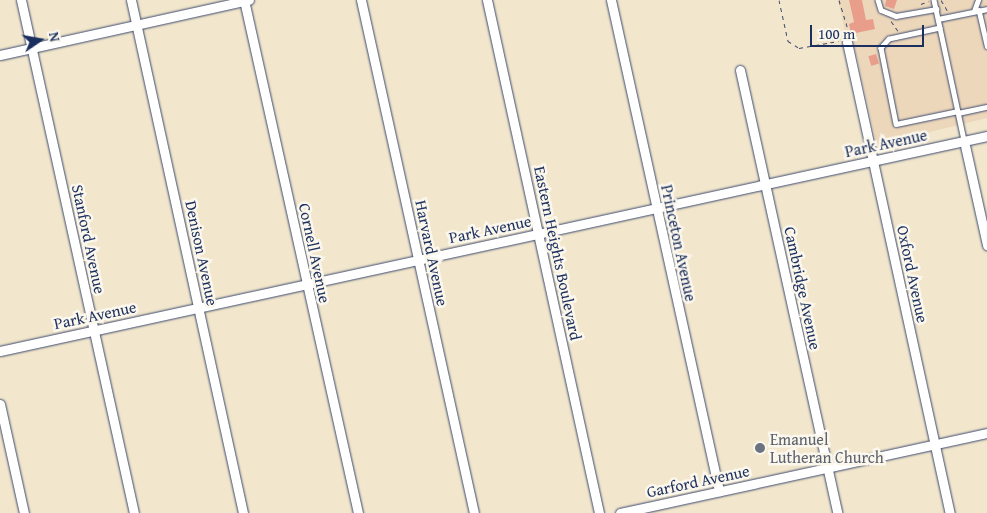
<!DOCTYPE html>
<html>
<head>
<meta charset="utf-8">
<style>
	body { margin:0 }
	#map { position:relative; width:987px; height:513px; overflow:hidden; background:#f2e6cc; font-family:"Gentium Book Plus",serif }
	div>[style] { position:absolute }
	.built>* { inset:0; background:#edd7bb }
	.building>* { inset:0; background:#e99e8b; transform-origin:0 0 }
	.path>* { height:1px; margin-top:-0.5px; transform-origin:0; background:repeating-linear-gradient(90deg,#3b4a6e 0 4px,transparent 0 8px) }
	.roads { filter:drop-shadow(0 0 1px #3b4a6e) drop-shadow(0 0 1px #3b4a6e) }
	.service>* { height:4.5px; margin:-2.25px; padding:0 2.25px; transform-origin:2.25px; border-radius:2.25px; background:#fff }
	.minor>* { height:9px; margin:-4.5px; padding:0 4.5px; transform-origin:4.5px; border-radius:4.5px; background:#fff }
	.dots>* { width:14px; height:14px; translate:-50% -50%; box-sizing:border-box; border:2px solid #fbf7ec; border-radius:50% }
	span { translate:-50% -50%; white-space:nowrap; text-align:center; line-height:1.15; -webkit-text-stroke:5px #fbf7ec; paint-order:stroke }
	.street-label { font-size:16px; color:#1b2f5e }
	.worship-label { font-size:16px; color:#5b616d }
	.left { translate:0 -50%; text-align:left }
	.north { position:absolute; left:15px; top:15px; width:50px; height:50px; -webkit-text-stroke:4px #fbf7ec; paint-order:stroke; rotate:78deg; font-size:14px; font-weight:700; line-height:20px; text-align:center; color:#1b2f5e }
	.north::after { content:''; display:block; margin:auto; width:18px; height:22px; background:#1b2f5e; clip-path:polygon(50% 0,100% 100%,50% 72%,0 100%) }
	.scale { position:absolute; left:810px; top:25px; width:114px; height:22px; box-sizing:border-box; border:2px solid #1b2f5e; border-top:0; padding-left:6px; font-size:15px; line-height:18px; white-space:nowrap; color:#1b2f5e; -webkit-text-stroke:4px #fbf7ec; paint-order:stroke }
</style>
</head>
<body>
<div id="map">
	<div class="built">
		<i style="clip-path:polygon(838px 0,987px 0,987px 118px,877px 145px,854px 45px,847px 40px)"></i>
	</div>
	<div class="building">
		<i style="clip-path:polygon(849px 0,862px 0,866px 20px,873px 19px,875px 29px,851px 34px,849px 24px,854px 22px)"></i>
		<i style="clip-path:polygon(886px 0,897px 0,894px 9px,885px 6px)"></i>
		<i style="left:876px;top:54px;width:10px;height:8px;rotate:73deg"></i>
	</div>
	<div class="path">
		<i style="left:779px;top:0;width:42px;rotate:77.6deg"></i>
		<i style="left:788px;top:41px;width:13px;rotate:32deg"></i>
		<i style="left:799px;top:48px;width:40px;rotate:-10deg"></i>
		<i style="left:839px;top:0;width:37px;rotate:73deg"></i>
		<i style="left:941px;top:0;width:12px;rotate:59deg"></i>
		<i style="left:921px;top:4px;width:8px;rotate:-23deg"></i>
		<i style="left:891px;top:21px;width:12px;rotate:55deg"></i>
	</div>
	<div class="roads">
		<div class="service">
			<i style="left:878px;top:0;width:10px;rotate:73deg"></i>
			<i style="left:881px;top:10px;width:16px;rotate:22deg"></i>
			<i style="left:896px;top:16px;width:41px;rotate:-9.9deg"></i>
			<i style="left:934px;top:0;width:143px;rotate:77.9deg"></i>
			<i style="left:979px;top:10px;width:37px;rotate:77deg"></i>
			<i style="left:974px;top:11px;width:12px;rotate:-70deg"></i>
			<i style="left:938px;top:19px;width:50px;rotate:-11.5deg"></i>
			<i style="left:940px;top:28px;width:52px;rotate:167.8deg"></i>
			<i style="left:889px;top:39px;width:12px;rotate:132deg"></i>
			<i style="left:881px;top:48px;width:77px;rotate:78.8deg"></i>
			<i style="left:896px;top:124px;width:63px;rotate:-11.8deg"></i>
			<i style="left:958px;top:113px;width:30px;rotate:-12deg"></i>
		</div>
		<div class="minor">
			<i style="left:21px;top:0;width:525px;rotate:77.58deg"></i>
			<i style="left:131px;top:0;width:525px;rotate:77.68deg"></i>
			<i style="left:244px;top:0;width:526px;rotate:77.47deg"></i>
			<i style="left:361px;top:0;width:525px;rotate:77.58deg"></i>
			<i style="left:487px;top:0;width:525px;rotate:77.68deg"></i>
			<i style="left:611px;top:0;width:503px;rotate:77.59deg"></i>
			<i style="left:847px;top:42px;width:482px;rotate:77.7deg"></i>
			<i style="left:0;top:55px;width:255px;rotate:-12.5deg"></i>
			<i style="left:740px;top:70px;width:453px;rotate:77.6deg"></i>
			<i style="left:964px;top:141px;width:107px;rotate:77.5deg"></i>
			<i style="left:0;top:351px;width:1010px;rotate:-12.29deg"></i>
			<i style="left:0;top:404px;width:112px;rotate:77.6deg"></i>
			<i style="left:620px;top:513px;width:376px;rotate:-12.3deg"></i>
		</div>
	</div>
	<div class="dots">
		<i style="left:760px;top:448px;background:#6b7280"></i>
	</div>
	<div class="street-label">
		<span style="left:886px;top:143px;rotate:-12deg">Park Avenue</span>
		<span style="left:490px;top:229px;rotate:-12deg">Park Avenue</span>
		<span style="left:89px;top:239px;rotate:78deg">Stanford Avenue</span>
		<span style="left:679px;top:243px;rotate:78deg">Princeton Avenue</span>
		<span style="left:202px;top:253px;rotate:78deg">Denison Avenue</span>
		<span style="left:315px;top:253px;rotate:78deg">Cornell Avenue</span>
		<span style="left:432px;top:253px;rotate:78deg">Harvard Avenue</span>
		<span style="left:558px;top:253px;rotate:78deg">Eastern Heights Boulevard</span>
		<span style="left:913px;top:274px;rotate:78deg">Oxford Avenue</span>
		<span style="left:803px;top:288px;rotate:78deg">Cambridge Avenue</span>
		<span style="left:95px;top:315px;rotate:-12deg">Park Avenue</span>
		<span style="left:698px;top:481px;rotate:-12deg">Garford Avenue</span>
	</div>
	<div class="worship-label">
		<span class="left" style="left:770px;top:448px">Emanuel<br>Lutheran Church</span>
	</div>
	<div class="north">N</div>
	<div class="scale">100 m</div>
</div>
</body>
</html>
